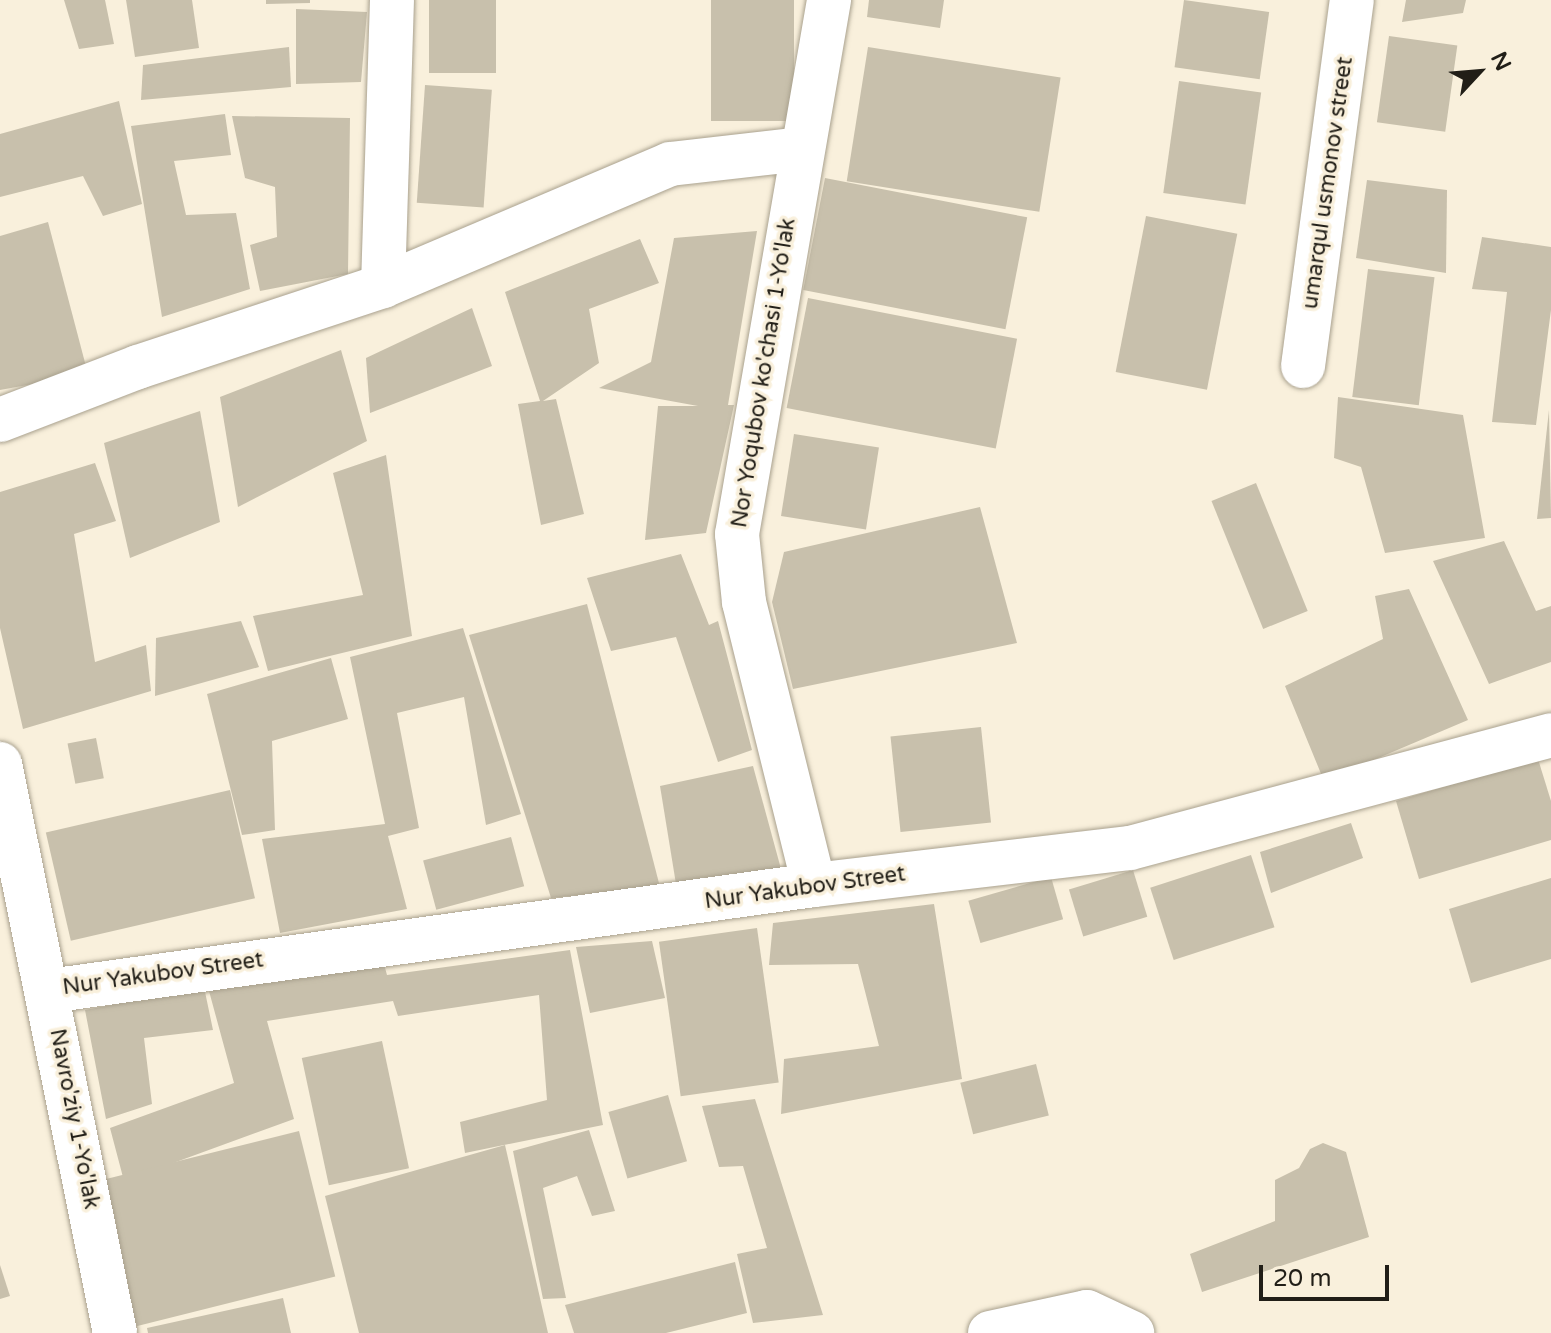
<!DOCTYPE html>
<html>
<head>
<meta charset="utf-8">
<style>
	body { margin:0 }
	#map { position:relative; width:1551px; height:1333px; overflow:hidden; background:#f9f0dc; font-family:"Varela Round",sans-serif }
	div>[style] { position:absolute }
	.building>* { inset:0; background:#c8c0ac; transform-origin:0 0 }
	.roads { filter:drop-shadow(0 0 2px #a9a18e) drop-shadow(0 0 2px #a9a18e) }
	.minor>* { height:44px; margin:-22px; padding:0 22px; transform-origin:22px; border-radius:22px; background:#fff }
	span { translate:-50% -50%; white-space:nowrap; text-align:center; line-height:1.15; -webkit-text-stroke:7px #f9f0dc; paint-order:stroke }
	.street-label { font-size:22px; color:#211e17 }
	.north { position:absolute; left:1439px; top:32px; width:80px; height:80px; -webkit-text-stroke:6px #f9f0dc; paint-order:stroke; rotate:64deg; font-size:22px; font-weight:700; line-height:32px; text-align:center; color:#211e17 }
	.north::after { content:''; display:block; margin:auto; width:28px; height:36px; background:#211e17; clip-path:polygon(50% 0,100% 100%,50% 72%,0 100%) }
	.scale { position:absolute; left:1259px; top:1265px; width:130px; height:36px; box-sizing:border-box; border:4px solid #211e17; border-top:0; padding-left:10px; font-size:24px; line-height:28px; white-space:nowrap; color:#211e17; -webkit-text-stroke:6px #f9f0dc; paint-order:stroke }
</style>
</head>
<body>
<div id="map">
	<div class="building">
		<i style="clip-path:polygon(64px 0,105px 0,114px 44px,79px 49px)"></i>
		<i style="clip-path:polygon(126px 0,192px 0,199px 48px,135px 57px)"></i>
		<i style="clip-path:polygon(266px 0,310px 0,310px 3px,266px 4px)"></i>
		<i style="left:429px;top:0;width:67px;height:73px"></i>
		<i style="left:711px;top:0;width:83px;height:121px"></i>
		<i style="clip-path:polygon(869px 0,944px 0,940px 28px,867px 17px)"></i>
		<i style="left:1184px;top:0;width:86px;height:68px;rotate:8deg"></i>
		<i style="clip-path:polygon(1406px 0,1466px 0,1463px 13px,1402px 22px)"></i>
		<i style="clip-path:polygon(296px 9px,367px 12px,361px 82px,296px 84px)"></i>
		<i style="left:1389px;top:36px;width:69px;height:87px;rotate:8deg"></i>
		<i style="clip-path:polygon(289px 47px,291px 87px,141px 100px,143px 65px)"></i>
		<i style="left:868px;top:47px;width:195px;height:136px;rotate:9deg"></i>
		<i style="left:1179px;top:81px;width:83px;height:113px;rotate:8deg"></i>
		<i style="left:425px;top:85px;width:67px;height:118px;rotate:4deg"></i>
		<i style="clip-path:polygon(119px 101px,142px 204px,103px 216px,83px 176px,0 197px,0 134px)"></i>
		<i style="clip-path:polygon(225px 114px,231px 155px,174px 161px,186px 215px,236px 213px,250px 289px,162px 317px,131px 126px)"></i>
		<i style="clip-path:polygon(232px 116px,350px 118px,348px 274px,260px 291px,250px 245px,277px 237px,275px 187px,245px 178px)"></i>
		<i style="left:825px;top:178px;width:206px;height:114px;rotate:11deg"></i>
		<i style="clip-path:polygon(1367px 180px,1447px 190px,1446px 273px,1356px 258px)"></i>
		<i style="left:1146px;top:216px;width:93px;height:159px;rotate:11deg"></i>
		<i style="clip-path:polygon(48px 222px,88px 374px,0 390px,0 236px)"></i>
		<i style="clip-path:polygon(757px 231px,728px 405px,734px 405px,706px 533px,645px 540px,658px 406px,698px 406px,599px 388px,651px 362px,674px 238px)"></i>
		<i style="clip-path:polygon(1482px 237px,1551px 247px,1551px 310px,1536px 425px,1492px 422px,1507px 292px,1472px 289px)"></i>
		<i style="clip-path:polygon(640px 239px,659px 283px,589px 309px,599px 363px,543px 401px,556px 399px,584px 514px,541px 525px,518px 404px,540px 401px,505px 292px)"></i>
		<i style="left:1368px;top:269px;width:67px;height:129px;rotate:7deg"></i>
		<i style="left:808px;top:298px;width:213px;height:112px;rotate:11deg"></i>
		<i style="clip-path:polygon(472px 308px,492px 366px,370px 413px,366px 358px)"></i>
		<i style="clip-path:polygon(341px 350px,367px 441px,238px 507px,220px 397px)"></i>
		<i style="clip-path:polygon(1338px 397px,1463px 415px,1485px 538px,1385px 553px,1361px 467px,1334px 458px)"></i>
		<i style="clip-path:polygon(1549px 410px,1551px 518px,1537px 519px)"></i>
		<i style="clip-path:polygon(200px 411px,220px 522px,130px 558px,104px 443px)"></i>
		<i style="left:794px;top:434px;width:86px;height:83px;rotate:9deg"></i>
		<i style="clip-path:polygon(386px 455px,412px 636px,268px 671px,253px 616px,363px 595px,333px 473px)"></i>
		<i style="clip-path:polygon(95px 463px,116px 521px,74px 534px,95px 662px,146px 645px,151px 691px,23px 729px,0 628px,0 492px)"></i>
		<i style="left:1256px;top:483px;width:138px;height:48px;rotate:68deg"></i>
		<i style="clip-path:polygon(980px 507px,1017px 643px,793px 689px,772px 602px,784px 552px)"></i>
		<i style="clip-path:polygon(1504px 541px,1536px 611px,1551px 606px,1551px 662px,1489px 684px,1433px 561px)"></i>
		<i style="clip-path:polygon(681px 554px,709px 625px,718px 621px,752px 750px,718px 762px,676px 637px,611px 651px,587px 578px)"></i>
		<i style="clip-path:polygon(1409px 589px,1468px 720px,1324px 781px,1285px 686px,1383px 639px,1375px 596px)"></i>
		<i style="clip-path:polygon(587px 604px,660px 887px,551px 898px,469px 635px)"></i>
		<i style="clip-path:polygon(241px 621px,259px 667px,155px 696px,156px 638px)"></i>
		<i style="clip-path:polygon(463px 628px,521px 814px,486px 825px,464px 697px,397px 713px,419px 828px,388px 836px,407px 909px,280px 933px,262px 839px,385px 824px,350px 657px)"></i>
		<i style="clip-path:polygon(331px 658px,348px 719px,272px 741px,275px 830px,242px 835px,207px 694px)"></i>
		<i style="left:981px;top:727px;width:96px;height:91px;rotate:84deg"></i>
		<i style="left:96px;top:738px;width:41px;height:29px;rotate:79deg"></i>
		<i style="clip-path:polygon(1538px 759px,1551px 801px,1551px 840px,1419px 879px,1396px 801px)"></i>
		<i style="clip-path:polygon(753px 766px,781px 869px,676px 884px,660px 786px)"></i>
		<i style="left:230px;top:790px;width:111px;height:189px;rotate:77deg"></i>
		<i style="clip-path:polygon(1351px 823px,1363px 858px,1271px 893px,1260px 852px)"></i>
		<i style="left:511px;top:837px;width:51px;height:91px;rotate:75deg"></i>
		<i style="left:1251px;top:855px;width:76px;height:106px;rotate:72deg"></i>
		<i style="left:1133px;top:870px;width:49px;height:67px;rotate:73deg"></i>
		<i style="left:1051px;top:877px;width:44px;height:86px;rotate:74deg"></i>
		<i style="clip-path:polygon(1551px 878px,1551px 959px,1471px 983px,1449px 909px)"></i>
		<i style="clip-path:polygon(934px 904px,962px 1079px,781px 1114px,784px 1059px,879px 1046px,858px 964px,769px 965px,773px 923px)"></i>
		<i style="left:757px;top:928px;width:156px;height:99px;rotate:82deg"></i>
		<i style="clip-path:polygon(652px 941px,665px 998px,590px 1013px,576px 947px)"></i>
		<i style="clip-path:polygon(570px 950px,603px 1125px,465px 1153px,460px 1122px,547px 1100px,539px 995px,398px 1016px,393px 1001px,267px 1021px,294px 1119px,124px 1181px,110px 1128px,234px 1083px,209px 991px,384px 964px,387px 975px)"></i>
		<i style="clip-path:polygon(204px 987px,213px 1030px,144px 1038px,152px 1104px,106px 1119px,85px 1010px)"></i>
		<i style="left:382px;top:1041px;width:130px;height:82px;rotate:78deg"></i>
		<i style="left:1036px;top:1064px;width:53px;height:78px;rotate:76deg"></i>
		<i style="left:668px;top:1095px;width:69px;height:62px;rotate:74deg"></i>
		<i style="clip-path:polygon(755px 1099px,823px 1315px,753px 1323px,737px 1254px,767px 1248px,743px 1166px,719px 1167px,702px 1106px)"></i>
		<i style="clip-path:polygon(589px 1130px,615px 1211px,592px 1216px,577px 1176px,543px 1188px,566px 1298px,543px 1299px,513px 1151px)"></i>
		<i style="left:299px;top:1131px;width:150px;height:205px;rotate:76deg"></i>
		<i style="clip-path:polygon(1323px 1143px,1346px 1152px,1369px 1237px,1202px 1292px,1190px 1254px,1275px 1221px,1275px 1180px,1299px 1168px,1310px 1149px)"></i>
		<i style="clip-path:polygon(505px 1145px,548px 1333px,359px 1333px,325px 1196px)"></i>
		<i style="clip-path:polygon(735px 1262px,747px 1313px,666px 1333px,574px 1333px,565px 1305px)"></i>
		<i style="clip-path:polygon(0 1265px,10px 1296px,0 1299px)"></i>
		<i style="clip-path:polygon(283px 1298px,291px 1333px,148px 1333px,147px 1328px)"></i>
	</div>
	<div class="roads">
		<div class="minor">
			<i style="left:383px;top:286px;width:286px;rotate:-88.2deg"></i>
			<i style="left:1303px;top:366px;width:369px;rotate:-82.4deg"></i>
			<i style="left:0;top:420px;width:148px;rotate:-21deg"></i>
			<i style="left:138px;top:367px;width:258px;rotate:-18.3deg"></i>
			<i style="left:383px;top:286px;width:312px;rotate:-23deg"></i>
			<i style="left:670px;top:164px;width:132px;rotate:-6.5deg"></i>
			<i style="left:0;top:764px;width:581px;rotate:78.57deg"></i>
			<i style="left:814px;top:885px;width:292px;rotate:-103.9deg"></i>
			<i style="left:744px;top:602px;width:68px;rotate:-95.9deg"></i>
			<i style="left:737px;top:534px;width:542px;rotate:-80.22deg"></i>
			<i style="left:49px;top:991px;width:772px;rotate:-7.89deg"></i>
			<i style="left:814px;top:885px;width:318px;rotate:-6.7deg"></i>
			<i style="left:1130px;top:848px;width:436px;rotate:-15deg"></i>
			<i style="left:990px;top:1333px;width:99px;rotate:-12.2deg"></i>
			<i style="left:1087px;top:1312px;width:50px;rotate:25deg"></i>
		</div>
	</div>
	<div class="street-label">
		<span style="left:1328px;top:183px;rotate:-82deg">umarqul usmonov street</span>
		<span style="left:764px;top:373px;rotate:-81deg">Nor Yoqubov ko'chasi 1-Yo'lak</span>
		<span style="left:805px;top:888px;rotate:-8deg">Nur Yakubov Street</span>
		<span style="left:163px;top:974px;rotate:-8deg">Nur Yakubov Street</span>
		<span style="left:74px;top:1119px;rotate:79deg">Navro'ziy 1-Yo'lak</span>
	</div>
	<div class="north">N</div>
	<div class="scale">20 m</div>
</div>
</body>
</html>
